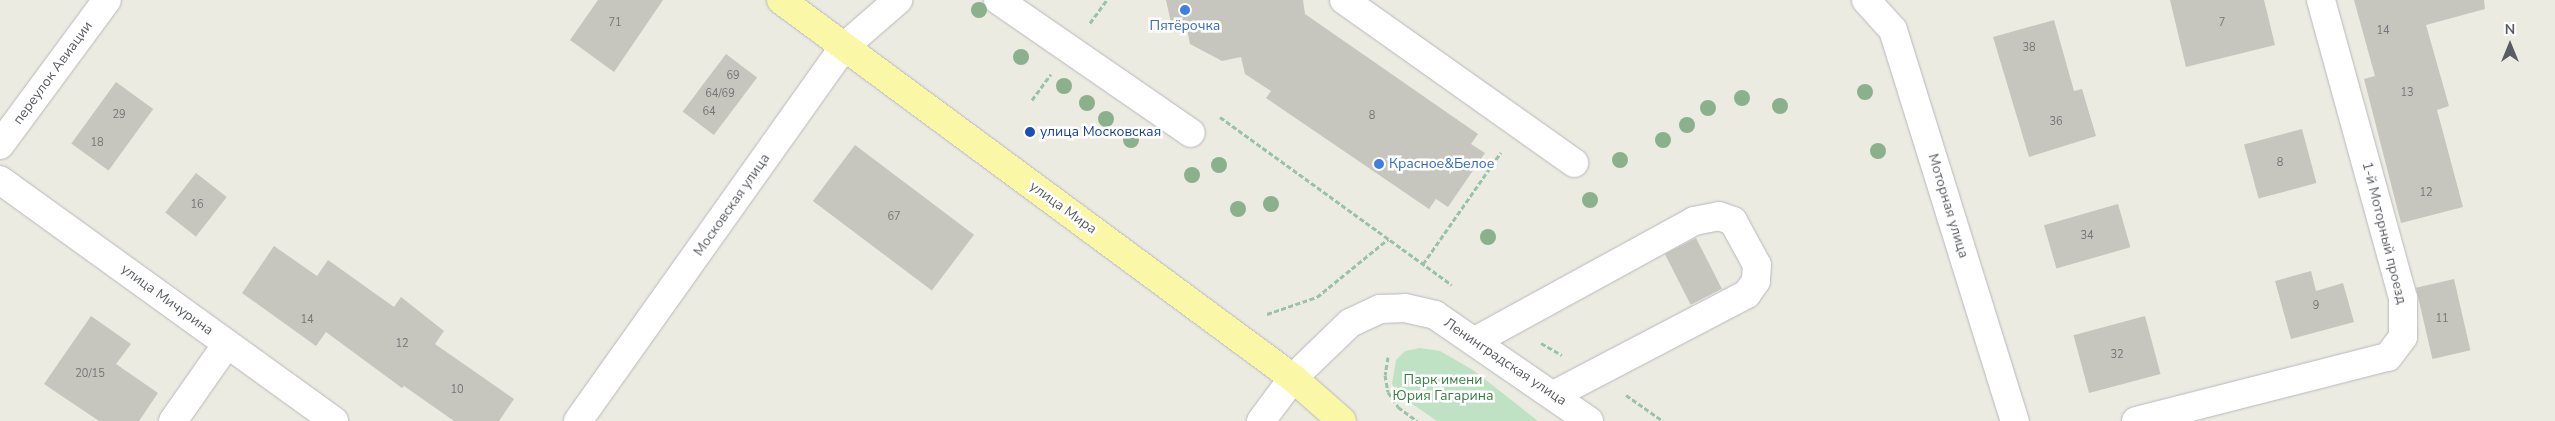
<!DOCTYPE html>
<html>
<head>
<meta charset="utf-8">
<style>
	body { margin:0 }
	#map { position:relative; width:2555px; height:421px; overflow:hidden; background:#ecebe1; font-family:"Nunito Sans",sans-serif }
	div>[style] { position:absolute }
	.green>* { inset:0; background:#bee2c3 }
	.building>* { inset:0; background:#c6c5be; transform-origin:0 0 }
	.path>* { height:3px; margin-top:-1.5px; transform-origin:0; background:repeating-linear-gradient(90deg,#98c2a9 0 5px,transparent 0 7.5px) }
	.roads { filter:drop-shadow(0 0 1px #b6b8bd) drop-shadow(0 0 1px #b6b8bd) }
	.minor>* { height:28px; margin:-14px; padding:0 14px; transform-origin:14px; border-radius:14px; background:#fff }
	.major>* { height:28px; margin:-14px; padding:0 14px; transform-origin:14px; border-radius:14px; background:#faf8a7 }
	.trees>* { width:16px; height:16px; margin:-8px; border-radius:50%; background:#8ab08c }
	.dots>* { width:14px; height:14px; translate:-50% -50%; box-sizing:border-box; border:2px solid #fff; border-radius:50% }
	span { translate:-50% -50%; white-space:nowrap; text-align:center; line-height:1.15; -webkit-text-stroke:5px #fff; paint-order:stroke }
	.number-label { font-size:11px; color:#747678 }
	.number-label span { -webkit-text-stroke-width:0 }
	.shop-label { font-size:14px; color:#366cbe }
	.left { translate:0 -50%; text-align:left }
	.street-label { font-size:14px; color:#595c61 }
	.transit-label { font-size:14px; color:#164399 }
	.park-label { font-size:14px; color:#398046 }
	.north { position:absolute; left:2485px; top:20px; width:50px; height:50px; -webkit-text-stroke:4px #fff; paint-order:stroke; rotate:0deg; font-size:14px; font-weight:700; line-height:20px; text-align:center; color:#595c61 }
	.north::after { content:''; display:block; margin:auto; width:18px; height:22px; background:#595c61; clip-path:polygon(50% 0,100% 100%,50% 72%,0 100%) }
</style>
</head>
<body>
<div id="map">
	<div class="green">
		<i style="clip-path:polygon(1420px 348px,1440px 351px,1473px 370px,1538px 421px,1437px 421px,1399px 395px,1392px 384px,1396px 360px,1405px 351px)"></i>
	</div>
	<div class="building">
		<i style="clip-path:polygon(598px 0,663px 0,614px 72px,570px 40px)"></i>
		<i style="clip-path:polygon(1166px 0,1303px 0,1305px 14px,1478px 134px,1471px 144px,1485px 153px,1448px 207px,1436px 199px,1429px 209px,1266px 98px,1271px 91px,1245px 74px,1241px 57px,1222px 61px,1190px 44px,1187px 29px,1173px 32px)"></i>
		<i style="clip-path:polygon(2170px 0,2264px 0,2275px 45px,2186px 67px)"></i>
		<i style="clip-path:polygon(2354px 0,2484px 0,2485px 9px,2426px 25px,2449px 106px,2437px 110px,2463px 207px,2401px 223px,2364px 79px,2375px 76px)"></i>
		<i style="clip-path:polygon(2054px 20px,2074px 91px,2082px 89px,2096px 136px,2029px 157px,1993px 37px)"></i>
		<i style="left:726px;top:54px;width:39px;height:72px;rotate:37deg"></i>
		<i style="left:116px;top:82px;width:46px;height:76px;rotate:36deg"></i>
		<i style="left:2302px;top:129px;width:56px;height:60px;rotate:75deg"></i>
		<i style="left:855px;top:145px;width:149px;height:70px;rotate:37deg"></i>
		<i style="left:196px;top:173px;width:39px;height:50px;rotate:38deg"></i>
		<i style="left:2118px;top:204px;width:45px;height:77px;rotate:74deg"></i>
		<i style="left:1696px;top:238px;width:57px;height:35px;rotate:63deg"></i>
		<i style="clip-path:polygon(274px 246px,317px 276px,328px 260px,394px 307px,401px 297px,444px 331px,435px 344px,514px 399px,499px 421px,454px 421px,404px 386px,402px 388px,326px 332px,316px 346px,242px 293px)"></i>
		<i style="clip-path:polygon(2311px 271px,2316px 291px,2343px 283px,2354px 322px,2291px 339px,2275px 281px)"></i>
		<i style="left:2454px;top:279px;width:73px;height:39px;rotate:77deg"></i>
		<i style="clip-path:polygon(91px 316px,131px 344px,116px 364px,158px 393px,139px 421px,99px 421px,44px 384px)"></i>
		<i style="left:2145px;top:316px;width:60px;height:74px;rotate:75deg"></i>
	</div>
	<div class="path">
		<i style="left:1090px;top:23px;width:29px;rotate:-54deg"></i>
		<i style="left:1032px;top:100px;width:32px;rotate:-54deg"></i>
		<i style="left:1220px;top:117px;width:286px;rotate:35.9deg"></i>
		<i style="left:1423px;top:264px;width:136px;rotate:-55.1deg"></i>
		<i style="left:1267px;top:314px;width:53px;rotate:-18.8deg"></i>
		<i style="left:1317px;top:297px;width:92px;rotate:-39.2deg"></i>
		<i style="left:1541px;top:343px;width:24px;rotate:30deg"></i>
		<i style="left:1388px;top:357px;width:18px;rotate:99deg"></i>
		<i style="left:1385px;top:375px;width:17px;rotate:80deg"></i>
		<i style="left:1388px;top:392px;width:18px;rotate:56deg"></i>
		<i style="left:1398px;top:407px;width:24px;rotate:36deg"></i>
		<i style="left:1626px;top:395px;width:45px;rotate:35.1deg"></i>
	</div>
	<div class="roads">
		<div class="minor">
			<i style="left:998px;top:0;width:234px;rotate:34.6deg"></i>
			<i style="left:1344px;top:0;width:282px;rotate:35.3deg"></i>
			<i style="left:1866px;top:0;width:40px;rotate:48deg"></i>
			<i style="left:1893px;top:30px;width:410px;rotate:72.7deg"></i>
			<i style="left:0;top:145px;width:180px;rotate:-53.6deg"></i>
			<i style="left:0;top:180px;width:412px;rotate:35.8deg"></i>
			<i style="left:1475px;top:341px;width:250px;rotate:-28.7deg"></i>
			<i style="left:1694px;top:221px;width:25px;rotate:-11deg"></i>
			<i style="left:1719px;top:216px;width:15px;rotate:20deg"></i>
			<i style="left:1733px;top:221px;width:50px;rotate:61.4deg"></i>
			<i style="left:1757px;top:265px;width:16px;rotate:94deg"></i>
			<i style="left:1756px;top:281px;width:16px;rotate:125deg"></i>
			<i style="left:1747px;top:294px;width:218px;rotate:152.4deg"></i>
			<i style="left:173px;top:421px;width:94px;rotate:-55deg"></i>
			<i style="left:578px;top:421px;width:459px;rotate:-54.6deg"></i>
			<i style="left:844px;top:47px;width:72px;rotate:-41deg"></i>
			<i style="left:1261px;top:421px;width:54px;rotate:-53.3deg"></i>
			<i style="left:1293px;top:378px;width:79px;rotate:-44deg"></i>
			<i style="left:1350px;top:323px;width:33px;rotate:-25deg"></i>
			<i style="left:1380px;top:309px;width:25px;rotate:-2deg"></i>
			<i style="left:1405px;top:308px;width:31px;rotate:13deg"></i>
			<i style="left:1435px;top:315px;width:187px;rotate:34.5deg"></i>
			<i style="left:2136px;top:421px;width:260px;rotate:-14.3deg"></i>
			<i style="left:2388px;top:357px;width:25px;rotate:-53deg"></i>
			<i style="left:2403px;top:337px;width:39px;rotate:-90deg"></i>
			<i style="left:2403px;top:298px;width:309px;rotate:-105.4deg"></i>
		</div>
		<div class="major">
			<i style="left:781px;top:0;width:636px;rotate:36.44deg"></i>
			<i style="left:1293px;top:378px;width:65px;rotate:41.3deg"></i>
		</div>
	</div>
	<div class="trees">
		<i style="left:979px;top:10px"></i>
		<i style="left:1021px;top:57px"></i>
		<i style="left:1064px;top:86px"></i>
		<i style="left:1865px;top:92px"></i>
		<i style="left:1742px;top:98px"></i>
		<i style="left:1087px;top:103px"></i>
		<i style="left:1780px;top:106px"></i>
		<i style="left:1708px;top:108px"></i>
		<i style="left:1106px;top:119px"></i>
		<i style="left:1687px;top:125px"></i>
		<i style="left:1131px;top:140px"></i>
		<i style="left:1663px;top:140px"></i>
		<i style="left:1878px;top:151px"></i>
		<i style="left:1620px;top:160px"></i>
		<i style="left:1219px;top:165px"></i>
		<i style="left:1192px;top:175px"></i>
		<i style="left:1590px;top:200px"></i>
		<i style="left:1271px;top:204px"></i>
		<i style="left:1238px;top:209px"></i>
		<i style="left:1488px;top:237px"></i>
	</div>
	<div class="dots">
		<i style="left:1185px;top:10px;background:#3f7fe0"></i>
		<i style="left:1030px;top:132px;background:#1a4fb4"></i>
		<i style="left:1379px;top:164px;background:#3f7fe0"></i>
	</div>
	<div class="number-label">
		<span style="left:615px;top:23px">71</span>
		<span style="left:2222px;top:23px">7</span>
		<span style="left:2383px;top:31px">14</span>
		<span style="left:2029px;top:48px">38</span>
		<span style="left:733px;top:76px">69</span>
		<span style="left:2407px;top:93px">13</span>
		<span style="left:720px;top:94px">64/69</span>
		<span style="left:709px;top:112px">64</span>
		<span style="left:119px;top:115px">29</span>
		<span style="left:1372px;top:116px">8</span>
		<span style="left:2056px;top:122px">36</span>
		<span style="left:97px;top:143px">18</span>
		<span style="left:2280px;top:163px">8</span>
		<span style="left:2426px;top:193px">12</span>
		<span style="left:197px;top:205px">16</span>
		<span style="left:894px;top:217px">67</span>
		<span style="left:2087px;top:236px">34</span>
		<span style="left:2316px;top:306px">9</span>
		<span style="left:2442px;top:319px">11</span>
		<span style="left:307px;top:320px">14</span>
		<span style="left:402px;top:344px">12</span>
		<span style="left:2117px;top:355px">32</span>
		<span style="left:90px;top:374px">20/15</span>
		<span style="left:457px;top:390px">10</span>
	</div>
	<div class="shop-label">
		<span style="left:1185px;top:26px">Пятёрочка</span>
		<span class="left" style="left:1389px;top:164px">Красное&amp;Белое</span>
	</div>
	<div class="street-label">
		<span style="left:53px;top:73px;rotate:-54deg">переулок Авиации</span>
		<span style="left:732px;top:205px;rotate:-55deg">Московская улица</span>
		<span style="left:1948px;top:206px;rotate:73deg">Моторная улица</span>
		<span style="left:1063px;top:208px;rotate:36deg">улица Мира</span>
		<span style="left:2384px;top:233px;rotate:76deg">1-й Моторный проезд</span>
		<span style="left:167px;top:300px;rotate:36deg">улица Мичурина</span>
		<span style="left:1505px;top:362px;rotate:34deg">Ленинградская улица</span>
	</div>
	<div class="transit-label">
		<span class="left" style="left:1040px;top:132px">улица Московская</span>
	</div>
	<div class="park-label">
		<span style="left:1443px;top:388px">Парк имени<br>Юрия Гагарина</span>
	</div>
	<div class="north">N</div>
</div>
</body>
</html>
